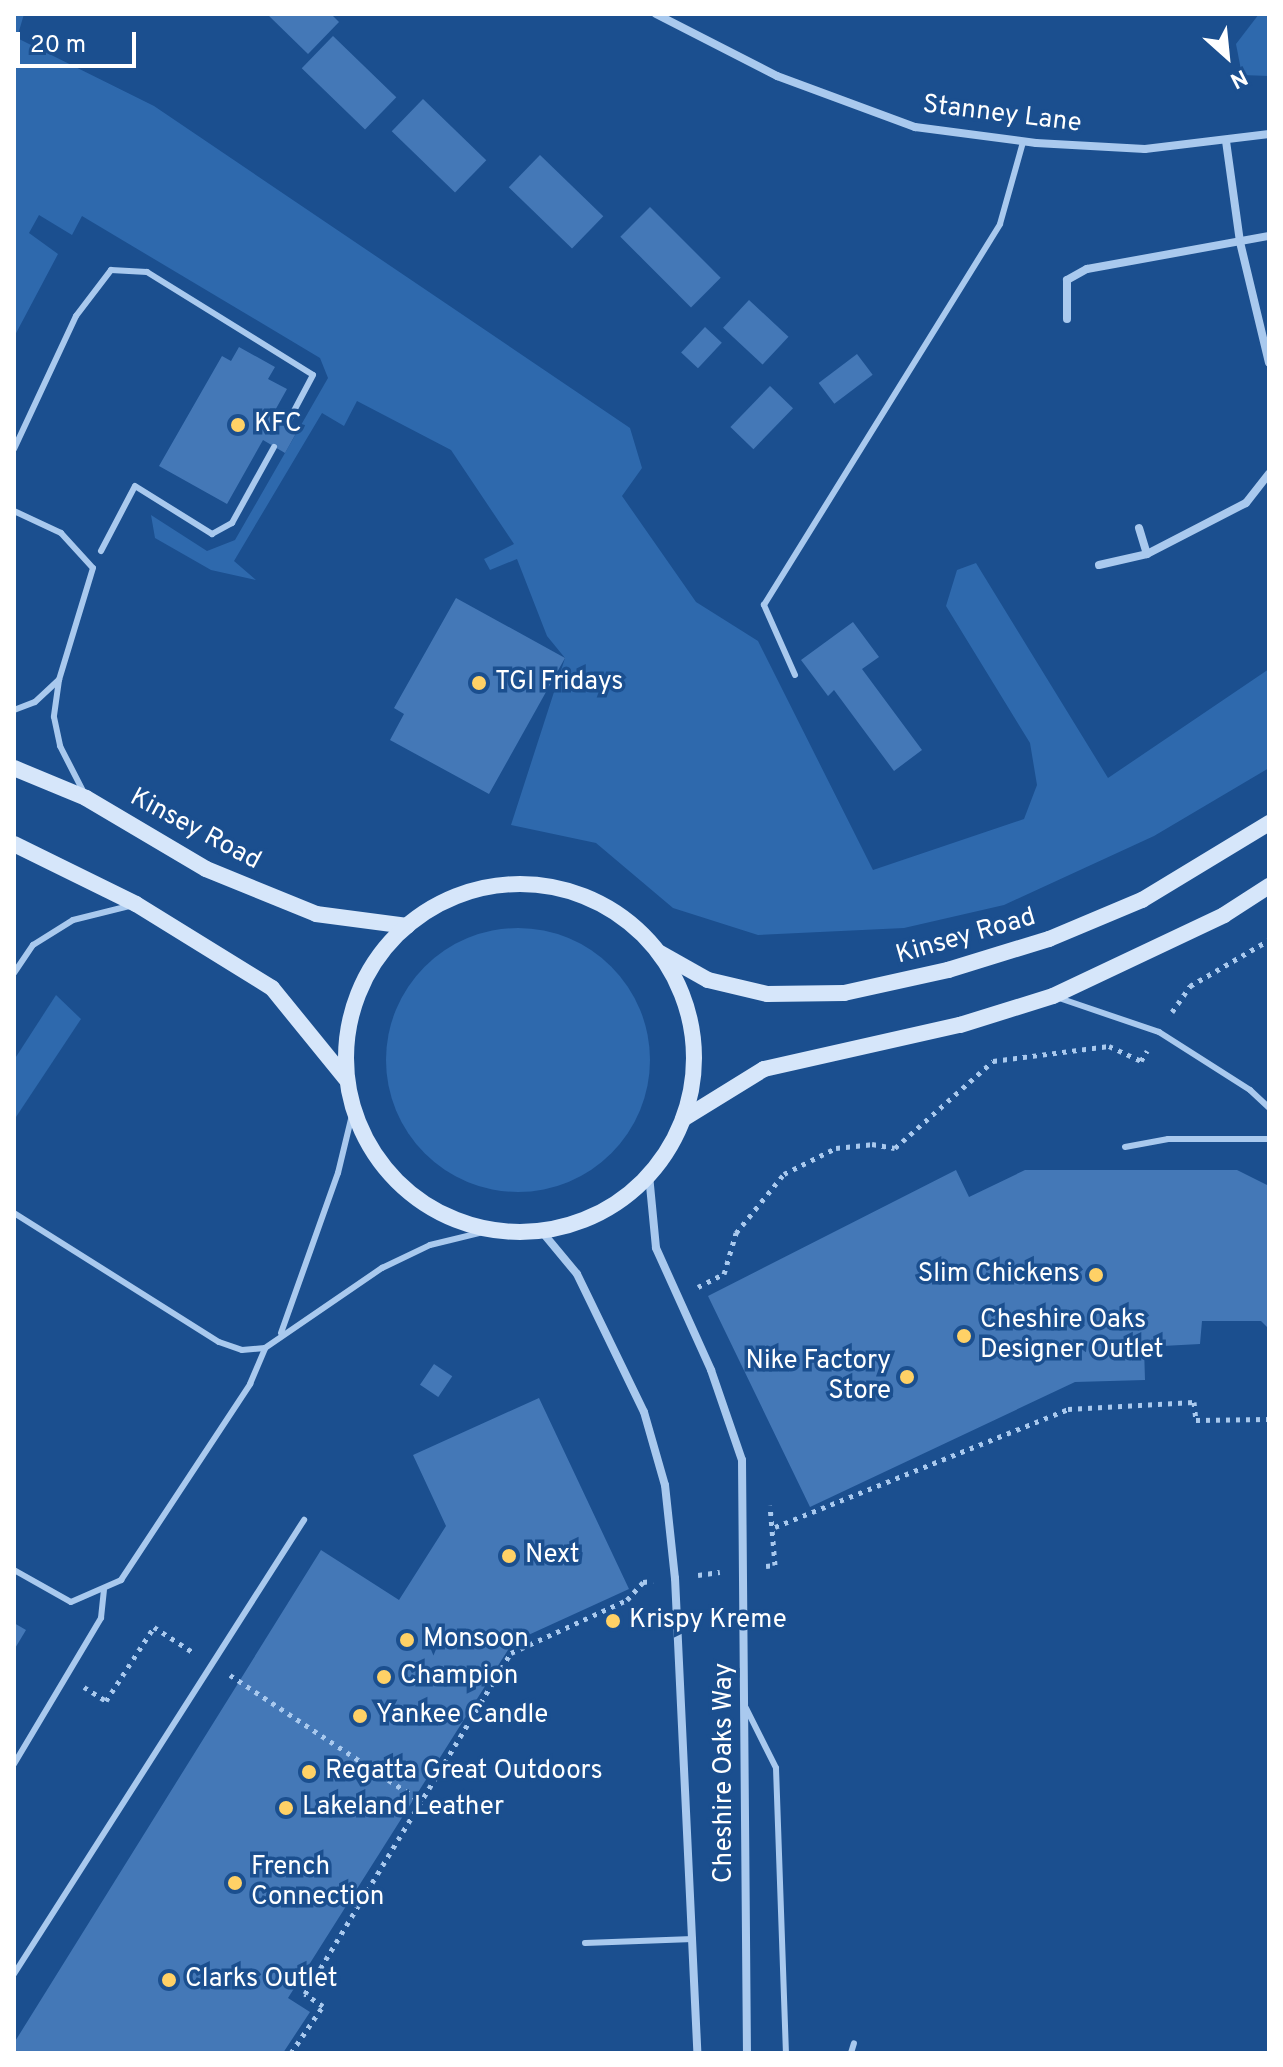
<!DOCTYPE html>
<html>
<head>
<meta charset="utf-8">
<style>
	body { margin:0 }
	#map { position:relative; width:1283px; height:2067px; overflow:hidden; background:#1b4f8f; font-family:Overpass,sans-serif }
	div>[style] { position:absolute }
	.green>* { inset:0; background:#2e69ad }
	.round { border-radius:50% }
	.building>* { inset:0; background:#4478b7; transform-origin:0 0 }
	.path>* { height:5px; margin-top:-2.5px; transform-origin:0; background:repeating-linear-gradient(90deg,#a9c9ee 0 4px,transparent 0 10px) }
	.lane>* { height:6px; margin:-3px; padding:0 3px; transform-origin:3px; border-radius:3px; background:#a9c9ee }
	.street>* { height:8px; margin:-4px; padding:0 4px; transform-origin:4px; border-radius:4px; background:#a9c9ee }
	.secondary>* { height:16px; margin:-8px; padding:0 8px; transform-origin:8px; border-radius:8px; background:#d6e6fa }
	.secondary>.ring { margin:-8px; padding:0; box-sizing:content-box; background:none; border:16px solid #d6e6fa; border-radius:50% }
	.dots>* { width:22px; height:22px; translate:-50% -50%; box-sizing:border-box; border:4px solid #1b4f8f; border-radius:50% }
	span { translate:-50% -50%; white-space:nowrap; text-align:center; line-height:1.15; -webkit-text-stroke:7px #1b4f8f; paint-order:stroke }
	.street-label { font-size:26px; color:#fff }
	.poi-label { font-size:26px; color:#fff }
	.left { translate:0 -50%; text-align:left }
	.right { translate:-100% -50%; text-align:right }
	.frame { position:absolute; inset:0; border:16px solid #fff; pointer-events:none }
	.north { position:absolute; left:1187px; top:16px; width:80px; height:80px; -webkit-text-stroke:6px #1b4f8f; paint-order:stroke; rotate:153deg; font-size:22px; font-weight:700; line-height:32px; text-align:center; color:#fff }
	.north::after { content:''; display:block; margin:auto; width:28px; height:36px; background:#fff; clip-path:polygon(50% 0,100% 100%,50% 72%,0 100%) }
	.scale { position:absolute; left:16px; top:32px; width:120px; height:36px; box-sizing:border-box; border:4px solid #fff; border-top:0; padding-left:10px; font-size:24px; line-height:28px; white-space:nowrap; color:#fff; -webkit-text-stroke:6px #1b4f8f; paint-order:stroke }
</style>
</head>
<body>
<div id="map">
	<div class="green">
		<i style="clip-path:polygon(14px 14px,24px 14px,17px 38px,154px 106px,630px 428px,642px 468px,622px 496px,696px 602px,758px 641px,873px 870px,1024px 819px,1037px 785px,1030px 743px,946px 606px,957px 570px,976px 563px,1108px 778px,1269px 669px,1269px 768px,1154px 836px,1004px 905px,904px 928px,758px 935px,673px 908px,596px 843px,511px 825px,565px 658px,547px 636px,517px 559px,490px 570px,484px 559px,514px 544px,451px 450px,357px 401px,344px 426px,322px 413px,234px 561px,256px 580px,211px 570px,155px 538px,151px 515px,207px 551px,235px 540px,328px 378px,320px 358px,82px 216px,72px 235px,39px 215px,29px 233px,58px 254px,14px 337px)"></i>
		<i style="clip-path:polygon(1259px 14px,1269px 14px,1269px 76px,1242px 75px,1236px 44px)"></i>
		<i class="round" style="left:386px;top:928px;width:264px;height:264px"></i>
		<i style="clip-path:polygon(56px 995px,81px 1019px,14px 1120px,14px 1060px)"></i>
	</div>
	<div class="building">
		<i style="clip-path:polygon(267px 14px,331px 14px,339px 22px,308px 54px)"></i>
		<i style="left:333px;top:36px;width:88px;height:45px;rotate:44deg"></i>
		<i style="left:423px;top:99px;width:88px;height:45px;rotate:44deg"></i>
		<i style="left:540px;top:155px;width:88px;height:45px;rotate:44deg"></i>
		<i style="left:650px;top:207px;width:100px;height:42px;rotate:45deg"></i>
		<i style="left:749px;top:300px;width:54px;height:38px;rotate:43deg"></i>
		<i style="left:705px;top:327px;width:23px;height:35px;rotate:43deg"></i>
		<i style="clip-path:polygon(239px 347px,275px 367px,268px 379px,287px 389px,273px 414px,299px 428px,285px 453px,263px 440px,227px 504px,159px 466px,222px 356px,231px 361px)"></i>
		<i style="left:857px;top:354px;width:26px;height:48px;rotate:53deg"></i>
		<i style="left:770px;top:386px;width:32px;height:57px;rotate:44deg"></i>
		<i style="clip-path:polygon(456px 598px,565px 658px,489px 794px,390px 740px,404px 714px,394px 708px)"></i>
		<i style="clip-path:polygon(853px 622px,879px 657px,862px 669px,922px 750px,894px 771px,834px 690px,828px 696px,801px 660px)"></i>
		<i style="clip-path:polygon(956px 1170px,969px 1197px,1025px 1170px,1237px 1170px,1269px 1186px,1269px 1329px,1261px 1321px,1202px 1321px,1200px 1344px,1144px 1347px,1145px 1380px,1075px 1382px,810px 1507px,708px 1296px)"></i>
		<i style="left:434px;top:1364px;width:22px;height:25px;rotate:34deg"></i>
		<i style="clip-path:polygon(539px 1398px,629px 1589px,513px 1642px,288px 1998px,310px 2012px,283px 2053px,14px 2053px,14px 2043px,321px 1550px,399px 1600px,446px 1526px,413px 1455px)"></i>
		<i style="clip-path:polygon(14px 1623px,26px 1630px,14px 1650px)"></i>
	</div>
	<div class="path">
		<i style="left:1172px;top:1012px;width:32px;rotate:-55deg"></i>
		<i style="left:1190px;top:986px;width:91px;rotate:-30.2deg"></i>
		<i style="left:698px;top:1287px;width:29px;rotate:-27deg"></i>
		<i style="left:724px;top:1274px;width:43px;rotate:-73.7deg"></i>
		<i style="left:736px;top:1233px;width:76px;rotate:-50.9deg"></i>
		<i style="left:784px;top:1174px;width:58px;rotate:-26.6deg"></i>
		<i style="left:836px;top:1148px;width:36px;rotate:-6deg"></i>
		<i style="left:872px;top:1144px;width:23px;rotate:10deg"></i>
		<i style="left:895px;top:1148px;width:131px;rotate:-41.6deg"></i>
		<i style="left:993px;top:1061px;width:117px;rotate:-7.4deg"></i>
		<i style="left:1109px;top:1046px;width:35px;rotate:25deg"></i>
		<i style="left:1141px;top:1061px;width:12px;rotate:-59deg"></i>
		<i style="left:775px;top:1527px;width:316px;rotate:-21.9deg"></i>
		<i style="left:1068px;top:1409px;width:126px;rotate:-3.2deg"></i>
		<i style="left:1194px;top:1402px;width:18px;rotate:84deg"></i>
		<i style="left:1196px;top:1420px;width:73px;rotate:-0.8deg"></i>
		<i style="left:766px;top:1566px;width:9px;rotate:-6deg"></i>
		<i style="left:775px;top:1565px;width:60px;rotate:-94.8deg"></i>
		<i style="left:698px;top:1575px;width:22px;rotate:-8deg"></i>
		<i style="left:230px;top:1675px;width:230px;rotate:33.5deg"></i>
		<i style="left:84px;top:1687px;width:26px;rotate:32deg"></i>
		<i style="left:106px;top:1701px;width:88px;rotate:-57deg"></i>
		<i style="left:154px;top:1627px;width:48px;rotate:33deg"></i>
		<i style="left:291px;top:2053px;width:57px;rotate:-55.8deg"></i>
		<i style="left:323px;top:2006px;width:22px;rotate:-146deg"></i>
		<i style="left:305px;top:1994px;width:398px;rotate:-58.9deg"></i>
		<i style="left:511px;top:1653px;width:128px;rotate:-24.6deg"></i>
		<i style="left:627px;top:1600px;width:24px;rotate:-48deg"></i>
		<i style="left:643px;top:1582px;width:10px;rotate:-6deg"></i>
	</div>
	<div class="lane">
		<i style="left:14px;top:449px;width:147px;rotate:-65deg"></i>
		<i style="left:76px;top:316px;width:58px;rotate:-52.7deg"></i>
		<i style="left:111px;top:270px;width:36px;rotate:3deg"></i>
		<i style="left:147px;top:272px;width:195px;rotate:31.8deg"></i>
		<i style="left:313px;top:375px;width:53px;rotate:118deg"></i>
		<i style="left:14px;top:511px;width:52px;rotate:25.1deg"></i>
		<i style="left:61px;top:533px;width:47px;rotate:47.6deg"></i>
		<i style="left:93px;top:568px;width:117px;rotate:106.9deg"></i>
		<i style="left:59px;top:680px;width:37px;rotate:98deg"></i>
		<i style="left:54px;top:717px;width:30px;rotate:78deg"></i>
		<i style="left:60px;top:746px;width:51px;rotate:62.9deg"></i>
		<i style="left:101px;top:551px;width:73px;rotate:-62.4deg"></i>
		<i style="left:135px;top:486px;width:91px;rotate:31.9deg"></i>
		<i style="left:212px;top:534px;width:23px;rotate:-29deg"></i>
		<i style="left:232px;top:523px;width:87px;rotate:-61.1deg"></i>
		<i style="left:795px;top:675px;width:77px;rotate:-113.9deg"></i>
		<i style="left:764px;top:605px;width:448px;rotate:-58.2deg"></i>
		<i style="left:1000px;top:224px;width:85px;rotate:-74.3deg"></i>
		<i style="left:14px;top:710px;width:22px;rotate:-21deg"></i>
		<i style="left:35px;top:702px;width:33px;rotate:-43deg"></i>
		<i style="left:14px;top:973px;width:34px;rotate:-56deg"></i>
		<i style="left:33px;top:945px;width:47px;rotate:-32deg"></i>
		<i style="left:73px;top:920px;width:58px;rotate:-14deg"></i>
		<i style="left:1059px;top:998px;width:106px;rotate:18.8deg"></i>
		<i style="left:1159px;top:1032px;width:108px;rotate:32.5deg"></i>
		<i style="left:1250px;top:1090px;width:26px;rotate:43deg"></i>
		<i style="left:1125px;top:1147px;width:44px;rotate:-10.5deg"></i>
		<i style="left:1168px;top:1139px;width:101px"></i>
		<i style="left:14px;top:1213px;width:242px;rotate:32.2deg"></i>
		<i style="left:219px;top:1342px;width:24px;rotate:19deg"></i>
		<i style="left:242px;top:1350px;width:23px;rotate:-5deg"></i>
		<i style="left:265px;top:1348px;width:142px;rotate:-34.4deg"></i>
		<i style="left:382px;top:1268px;width:53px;rotate:-25.6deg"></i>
		<i style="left:430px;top:1245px;width:64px;rotate:-13.6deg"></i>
		<i style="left:281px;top:1333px;width:170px;rotate:-70.4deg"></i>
		<i style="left:338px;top:1173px;width:64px;rotate:-76.4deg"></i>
		<i style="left:14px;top:1570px;width:65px;rotate:29.3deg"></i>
		<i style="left:71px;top:1602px;width:55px;rotate:-23.7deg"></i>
		<i style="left:121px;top:1580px;width:235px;rotate:-56.6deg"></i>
		<i style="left:250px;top:1384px;width:39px;rotate:-67deg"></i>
		<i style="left:746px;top:1708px;width:67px;rotate:63.4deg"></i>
		<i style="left:776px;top:1768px;width:285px;rotate:88deg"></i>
		<i style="left:14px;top:1764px;width:170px;rotate:-59.2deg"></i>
		<i style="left:101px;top:1618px;width:28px;rotate:-84deg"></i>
		<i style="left:585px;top:1943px;width:108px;rotate:-2.1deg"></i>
		<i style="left:14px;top:1974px;width:539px;rotate:-57.43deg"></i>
		<i style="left:851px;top:2053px;width:10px;rotate:-73deg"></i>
	</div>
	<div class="street">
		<i style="left:656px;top:14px;width:136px;rotate:27.1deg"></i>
		<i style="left:777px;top:76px;width:147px;rotate:20.3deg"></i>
		<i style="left:915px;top:127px;width:122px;rotate:7.5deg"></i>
		<i style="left:1036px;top:143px;width:109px;rotate:3.2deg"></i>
		<i style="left:1145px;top:149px;width:125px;rotate:-6.9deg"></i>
		<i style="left:1226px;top:141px;width:102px;rotate:82.1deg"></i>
		<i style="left:1240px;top:242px;width:124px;rotate:76.5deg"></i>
		<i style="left:1067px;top:319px;width:39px;rotate:-90deg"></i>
		<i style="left:1067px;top:280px;width:23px;rotate:-29deg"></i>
		<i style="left:1087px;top:269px;width:185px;rotate:-10.3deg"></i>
		<i style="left:1139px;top:528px;width:27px;rotate:73deg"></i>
		<i style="left:1099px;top:565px;width:49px;rotate:-12.9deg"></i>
		<i style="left:1147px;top:554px;width:111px;rotate:-27.3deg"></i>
		<i style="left:1246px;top:503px;width:37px;rotate:-52deg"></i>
		<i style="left:649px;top:1175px;width:73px;rotate:84.5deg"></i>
		<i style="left:656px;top:1248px;width:134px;rotate:65.7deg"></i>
		<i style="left:711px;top:1370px;width:95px;rotate:71deg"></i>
		<i style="left:742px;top:1460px;width:593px;rotate:89.52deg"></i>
		<i style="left:543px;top:1233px;width:53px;rotate:50.3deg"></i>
		<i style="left:577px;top:1274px;width:153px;rotate:64.1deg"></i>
		<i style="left:644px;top:1412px;width:76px;rotate:74deg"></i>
		<i style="left:665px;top:1485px;width:94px;rotate:83.9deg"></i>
		<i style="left:675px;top:1578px;width:476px;rotate:87.3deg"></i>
	</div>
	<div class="secondary">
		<i style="left:14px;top:768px;width:78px;rotate:22.6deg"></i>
		<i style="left:86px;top:798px;width:139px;rotate:30.6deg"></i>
		<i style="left:206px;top:869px;width:119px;rotate:22.2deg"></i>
		<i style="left:316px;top:914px;width:92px;rotate:7.5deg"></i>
		<i style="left:14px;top:844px;width:136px;rotate:26.2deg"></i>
		<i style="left:136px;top:904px;width:160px;rotate:31.7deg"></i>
		<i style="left:272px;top:988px;width:117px;rotate:50.9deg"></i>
		<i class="ring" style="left:346px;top:884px;width:332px;height:332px"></i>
		<i style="left:660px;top:953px;width:55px;rotate:29.4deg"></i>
		<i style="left:708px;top:980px;width:61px;rotate:13.3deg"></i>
		<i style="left:767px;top:994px;width:77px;rotate:-0.7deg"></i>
		<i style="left:844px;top:993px;width:107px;rotate:-12.5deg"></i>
		<i style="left:948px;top:970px;width:106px;rotate:-17.1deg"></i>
		<i style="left:1049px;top:939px;width:101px;rotate:-22.8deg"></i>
		<i style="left:1142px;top:900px;width:149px;rotate:-31.2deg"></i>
		<i style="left:683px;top:1119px;width:95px;rotate:-31.7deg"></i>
		<i style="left:764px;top:1069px;width:201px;rotate:-12.7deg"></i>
		<i style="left:960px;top:1025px;width:97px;rotate:-17.3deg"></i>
		<i style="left:1053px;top:996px;width:189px;rotate:-25.3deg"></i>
		<i style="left:1224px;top:915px;width:54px;rotate:-32.8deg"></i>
	</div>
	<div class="dots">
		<i style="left:238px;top:425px;background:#ffd166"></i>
		<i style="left:479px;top:683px;background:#ffd166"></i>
		<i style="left:1096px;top:1275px;background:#ffd166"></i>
		<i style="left:964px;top:1336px;background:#ffd166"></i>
		<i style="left:907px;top:1377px;background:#ffd166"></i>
		<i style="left:509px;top:1556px;background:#ffd166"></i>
		<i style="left:613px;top:1621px;background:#ffd166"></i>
		<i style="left:407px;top:1640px;background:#ffd166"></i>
		<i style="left:384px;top:1677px;background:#ffd166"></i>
		<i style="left:360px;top:1716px;background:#ffd166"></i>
		<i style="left:309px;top:1772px;background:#ffd166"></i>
		<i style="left:286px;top:1808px;background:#ffd166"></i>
		<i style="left:235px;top:1883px;background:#ffd166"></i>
		<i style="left:169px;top:1980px;background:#ffd166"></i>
	</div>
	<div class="street-label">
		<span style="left:1002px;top:115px;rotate:7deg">Stanney Lane</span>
		<span style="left:195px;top:830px;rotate:28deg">Kinsey Road</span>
		<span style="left:966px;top:937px;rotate:-16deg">Kinsey Road</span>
		<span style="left:725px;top:1773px;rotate:-90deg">Cheshire Oaks Way</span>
	</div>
	<div class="poi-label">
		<span class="left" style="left:254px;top:425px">KFC</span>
		<span class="left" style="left:495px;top:683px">TGI Fridays</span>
		<span class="right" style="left:1080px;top:1275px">Slim Chickens</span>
		<span class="left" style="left:980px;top:1336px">Cheshire Oaks<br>Designer Outlet</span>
		<span class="right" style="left:891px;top:1377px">Nike Factory<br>Store</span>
		<span class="left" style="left:525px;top:1556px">Next</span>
		<span class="left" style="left:629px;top:1621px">Krispy Kreme</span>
		<span class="left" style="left:423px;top:1640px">Monsoon</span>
		<span class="left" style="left:400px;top:1677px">Champion</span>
		<span class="left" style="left:376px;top:1716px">Yankee Candle</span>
		<span class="left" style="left:325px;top:1772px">Regatta Great Outdoors</span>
		<span class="left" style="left:302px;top:1808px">Lakeland Leather</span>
		<span class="left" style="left:251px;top:1883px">French<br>Connection</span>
		<span class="left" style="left:185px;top:1980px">Clarks Outlet</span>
	</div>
	<div class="frame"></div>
	<div class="north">N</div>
	<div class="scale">20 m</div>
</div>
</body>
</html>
